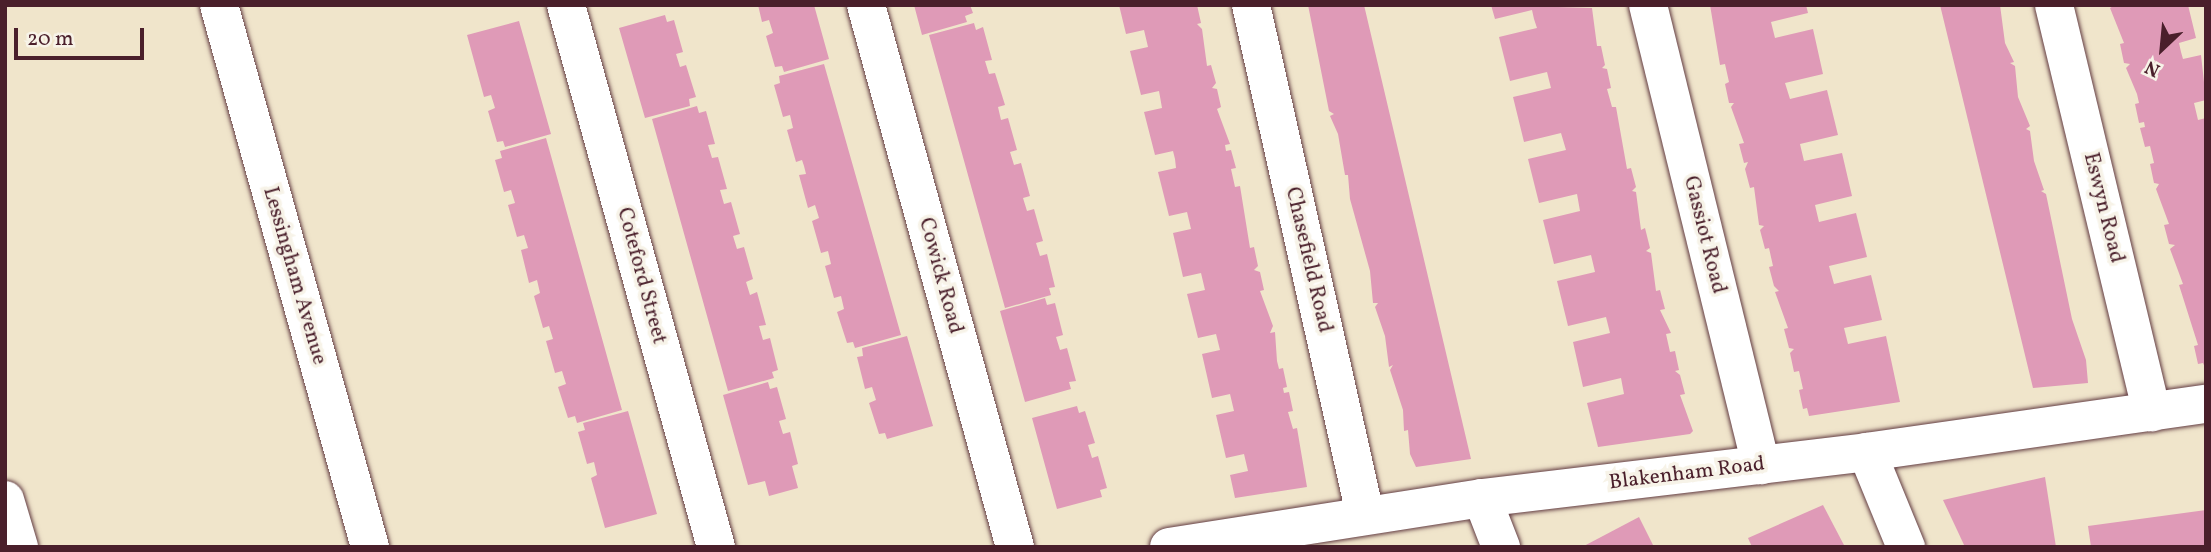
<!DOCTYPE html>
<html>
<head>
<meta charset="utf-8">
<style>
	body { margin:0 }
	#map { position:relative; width:2211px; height:552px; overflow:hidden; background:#f0e5cb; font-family:Vollkorn,serif }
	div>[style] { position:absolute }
	.building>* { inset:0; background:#df9ab7 }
	.roads { filter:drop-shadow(0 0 2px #633d43) drop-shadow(0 0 2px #633d43) }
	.minor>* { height:38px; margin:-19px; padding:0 19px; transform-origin:19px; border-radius:19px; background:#fff }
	span { translate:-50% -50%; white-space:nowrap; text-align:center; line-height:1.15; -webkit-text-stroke:7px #f7f3e8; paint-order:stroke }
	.street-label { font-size:21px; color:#4a1f2b }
	.frame { position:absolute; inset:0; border:7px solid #4a1f2b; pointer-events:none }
	.north { position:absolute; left:2127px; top:14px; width:70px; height:70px; -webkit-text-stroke:5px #f7f3e8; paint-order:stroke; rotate:206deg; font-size:19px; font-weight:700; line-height:28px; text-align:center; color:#4a1f2b }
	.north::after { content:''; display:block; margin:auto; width:24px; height:32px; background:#4a1f2b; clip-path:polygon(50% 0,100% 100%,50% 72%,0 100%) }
	.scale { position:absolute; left:14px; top:28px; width:130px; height:32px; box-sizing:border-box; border:4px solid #4a1f2b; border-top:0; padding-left:9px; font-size:21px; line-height:24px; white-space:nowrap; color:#4a1f2b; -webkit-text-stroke:5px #f7f3e8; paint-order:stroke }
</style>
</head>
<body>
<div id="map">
	<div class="building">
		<i style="clip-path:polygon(758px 5px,814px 5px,829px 59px,784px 72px,782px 66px,775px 67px,766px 36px,773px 33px,769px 20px,762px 22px)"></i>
		<i style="clip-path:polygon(914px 5px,970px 5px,973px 13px,965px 16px,967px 22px,922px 35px)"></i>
		<i style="clip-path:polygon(1119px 5px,1197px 5px,1201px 23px,1197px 24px,1202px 29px,1207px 66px,1211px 65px,1216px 83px,1212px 88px,1217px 89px,1221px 107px,1217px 109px,1230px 144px,1225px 145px,1226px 151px,1231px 150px,1236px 168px,1231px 169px,1235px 187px,1240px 186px,1250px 248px,1254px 247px,1258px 266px,1254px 270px,1260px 272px,1264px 290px,1260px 291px,1273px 326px,1270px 333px,1275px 332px,1277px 361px,1279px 369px,1283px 368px,1287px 387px,1283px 388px,1284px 393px,1289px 392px,1293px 411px,1288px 412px,1293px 429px,1297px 428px,1307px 487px,1235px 498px,1230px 475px,1248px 471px,1244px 454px,1226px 458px,1216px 415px,1234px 411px,1230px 394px,1212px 398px,1202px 354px,1220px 350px,1216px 334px,1198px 338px,1187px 294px,1205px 290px,1201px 273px,1183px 277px,1173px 233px,1191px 229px,1187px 212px,1169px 216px,1158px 172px,1176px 168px,1175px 159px,1173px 151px,1155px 155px,1144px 112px,1162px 108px,1159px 91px,1141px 95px,1130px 51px,1148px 47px,1144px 30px,1126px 34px)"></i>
		<i style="clip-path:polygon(1308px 5px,1364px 5px,1471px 459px,1416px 467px,1410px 454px,1408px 430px,1404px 431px,1403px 410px,1390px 370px,1393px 365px,1389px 367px,1385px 336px,1375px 307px,1378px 303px,1373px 303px,1370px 271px,1350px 199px,1348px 175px,1345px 175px,1338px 134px,1330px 116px,1334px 114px,1329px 111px)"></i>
		<i style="clip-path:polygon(1491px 5px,1592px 8px,1597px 46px,1601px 46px,1605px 65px,1602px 68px,1607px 69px,1611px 88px,1607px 89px,1612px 107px,1616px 107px,1627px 169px,1631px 168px,1636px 187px,1632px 191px,1636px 192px,1641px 230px,1645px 228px,1650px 248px,1646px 251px,1651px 253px,1656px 291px,1660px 290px,1665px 309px,1660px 310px,1671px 333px,1666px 334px,1670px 352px,1675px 351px,1679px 370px,1675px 371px,1680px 375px,1685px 394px,1680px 395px,1693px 431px,1690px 434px,1598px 447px,1587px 403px,1624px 394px,1621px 378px,1583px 387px,1573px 342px,1610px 333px,1606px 317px,1568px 326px,1557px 281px,1595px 272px,1591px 255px,1554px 264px,1543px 220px,1580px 211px,1577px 194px,1539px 203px,1528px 159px,1566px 150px,1561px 133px,1524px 142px,1513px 97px,1551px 88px,1547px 72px,1510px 81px,1499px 37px,1537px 28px,1534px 19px,1532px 10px,1495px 19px)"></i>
		<i style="clip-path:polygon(1710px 5px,1806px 5px,1808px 13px,1771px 22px,1775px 38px,1813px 29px,1823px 74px,1785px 83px,1790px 99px,1827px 90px,1838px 135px,1800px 144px,1804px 161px,1842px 153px,1852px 196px,1815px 205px,1819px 222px,1856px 213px,1867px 257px,1829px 266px,1834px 284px,1871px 275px,1882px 320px,1844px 328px,1848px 344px,1886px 336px,1900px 402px,1809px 416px,1807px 408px,1803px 409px,1799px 390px,1803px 389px,1799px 371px,1794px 372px,1790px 353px,1794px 349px,1789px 348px,1784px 329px,1788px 328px,1775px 292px,1779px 291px,1774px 286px,1769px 267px,1773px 266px,1769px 248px,1765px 249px,1760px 230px,1764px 226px,1759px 225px,1754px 187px,1750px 188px,1745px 169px,1748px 162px,1744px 163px,1739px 144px,1744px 143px,1731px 107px,1734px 103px,1729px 103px,1725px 84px,1729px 82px,1725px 64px,1720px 65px)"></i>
		<i style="clip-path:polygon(1940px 5px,2000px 5px,2005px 43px,2014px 62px,2010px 63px,2015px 66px,2018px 97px,2030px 126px,2026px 129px,2030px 131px,2034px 161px,2044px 190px,2041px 191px,2046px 194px,2072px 319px,2086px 360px,2088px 383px,2033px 388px)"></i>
		<i style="clip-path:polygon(2115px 5px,2188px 5px,2196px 38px,2179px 43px,2181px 52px,2183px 59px,2201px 55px,2206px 100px,2194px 103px,2198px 120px,2206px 118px,2206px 370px,2203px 363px,2198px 364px,2194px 346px,2198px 345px,2179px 285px,2183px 284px,2170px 249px,2175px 245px,2169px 244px,2164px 225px,2169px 224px,2156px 189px,2159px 184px,2154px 183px,2150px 164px,2154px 163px,2150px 146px,2145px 147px,2140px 128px,2145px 127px,2144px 122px,2139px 123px,2135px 104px,2139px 103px,2137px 94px,2126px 68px,2130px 64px,2124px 63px,2120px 44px,2124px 43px,2110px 8px)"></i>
		<i style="clip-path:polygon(665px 15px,667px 22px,674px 20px,683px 52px,676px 54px,680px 67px,686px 65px,696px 97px,689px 99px,690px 106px,645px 118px,619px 28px)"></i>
		<i style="clip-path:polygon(519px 21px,551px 134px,505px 147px,503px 141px,497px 142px,488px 111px,495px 108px,491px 95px,484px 97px,467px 35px)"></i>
		<i style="clip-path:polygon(974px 23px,976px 30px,983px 27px,992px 60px,985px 61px,989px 74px,995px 73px,1005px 105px,998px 107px,1001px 120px,1008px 118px,1017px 150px,1010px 152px,1014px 165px,1021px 163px,1030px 196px,1023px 198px,1027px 211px,1034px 209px,1043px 241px,1036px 243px,1040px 256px,1047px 254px,1055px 287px,1049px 288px,1051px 295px,1005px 308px,929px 35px)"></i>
		<i style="clip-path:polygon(824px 64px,901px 335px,855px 348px,853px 342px,847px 343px,837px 312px,844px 309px,841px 296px,834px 298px,825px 266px,831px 264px,828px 251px,821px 253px,812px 221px,819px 218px,815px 205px,808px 208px,799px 175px,806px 174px,804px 166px,802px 160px,796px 162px,787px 130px,793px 128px,790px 115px,783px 117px,774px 85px,780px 83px,779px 76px)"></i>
		<i style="clip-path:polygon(697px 106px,699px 113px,706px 111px,715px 144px,708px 145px,712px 158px,718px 157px,727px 189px,720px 190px,724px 204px,731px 202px,740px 234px,733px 236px,737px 249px,744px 247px,753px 279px,746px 282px,750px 295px,757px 292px,766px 325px,759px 326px,763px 340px,770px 338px,778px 370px,772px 372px,774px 378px,728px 391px,652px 119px)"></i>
		<i style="clip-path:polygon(546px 138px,622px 410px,577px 423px,575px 416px,568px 418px,558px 387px,566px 384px,562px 371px,555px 373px,546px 341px,553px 339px,549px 326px,543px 328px,534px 296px,540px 293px,537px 280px,529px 283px,521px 250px,528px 248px,524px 235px,517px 237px,508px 205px,515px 203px,511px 190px,504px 192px,495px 160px,502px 158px,500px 151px)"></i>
		<i style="clip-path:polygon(1045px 298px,1047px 305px,1055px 303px,1063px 335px,1056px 337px,1060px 350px,1067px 348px,1076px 381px,1069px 382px,1071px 389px,1025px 402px,1000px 311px)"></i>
		<i style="clip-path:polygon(907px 336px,933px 426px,887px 439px,885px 433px,879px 434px,869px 403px,876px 400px,872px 387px,865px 389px,857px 357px,863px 356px,862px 348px)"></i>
		<i style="clip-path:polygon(768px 382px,770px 389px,777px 387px,786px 419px,779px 421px,783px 434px,790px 432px,798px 464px,792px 466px,798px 488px,769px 496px,765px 481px,748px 485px,723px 395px)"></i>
		<i style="clip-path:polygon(1077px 406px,1079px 413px,1085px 411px,1095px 443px,1088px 445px,1092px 458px,1098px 456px,1107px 488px,1100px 490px,1102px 497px,1057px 509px,1032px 418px)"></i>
		<i style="clip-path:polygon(628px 411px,657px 514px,605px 528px,591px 478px,597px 475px,594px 462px,587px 464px,578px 432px,585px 430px,583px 423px)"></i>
		<i style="clip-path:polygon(2045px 477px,2056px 547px,1965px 547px,1943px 500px)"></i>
		<i style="clip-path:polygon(1823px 505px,1845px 547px,1752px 547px,1748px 538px)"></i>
		<i style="clip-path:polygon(2206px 510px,2206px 547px,2091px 547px,2088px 526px)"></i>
		<i style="clip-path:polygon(1639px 517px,1654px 547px,1582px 547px)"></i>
	</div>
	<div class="roads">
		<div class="minor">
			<i style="left:219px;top:5px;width:563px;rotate:74.43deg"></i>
			<i style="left:566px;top:5px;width:562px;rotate:74.53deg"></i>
			<i style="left:866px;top:5px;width:562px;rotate:74.63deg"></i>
			<i style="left:1251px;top:5px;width:522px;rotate:77.38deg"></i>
			<i style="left:1648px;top:5px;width:474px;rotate:76.2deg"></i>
			<i style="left:2054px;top:5px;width:419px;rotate:76.5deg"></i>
			<i style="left:1867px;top:452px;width:103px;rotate:67.7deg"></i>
			<i style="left:1482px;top:498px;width:53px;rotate:68.8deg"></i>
			<i style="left:5px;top:500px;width:49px;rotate:73.4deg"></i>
			<i style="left:1169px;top:547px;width:317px;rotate:-8.9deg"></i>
			<i style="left:1482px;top:498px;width:388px;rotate:-6.8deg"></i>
			<i style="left:1867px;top:452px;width:342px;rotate:-8.1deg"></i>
		</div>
	</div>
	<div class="street-label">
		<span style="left:2103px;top:208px;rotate:76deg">Eswyn Road</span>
		<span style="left:1704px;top:235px;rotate:76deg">Gassiot Road</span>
		<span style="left:1308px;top:260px;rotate:77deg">Chasefield Road</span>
		<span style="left:294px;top:276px;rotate:74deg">Lessingham Avenue</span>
		<span style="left:641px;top:276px;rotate:75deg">Coteford Street</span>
		<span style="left:940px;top:276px;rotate:75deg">Cowick Road</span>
		<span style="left:1687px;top:474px;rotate:-7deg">Blakenham Road</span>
	</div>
	<div class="frame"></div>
	<div class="north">N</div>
	<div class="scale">20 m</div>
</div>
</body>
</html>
